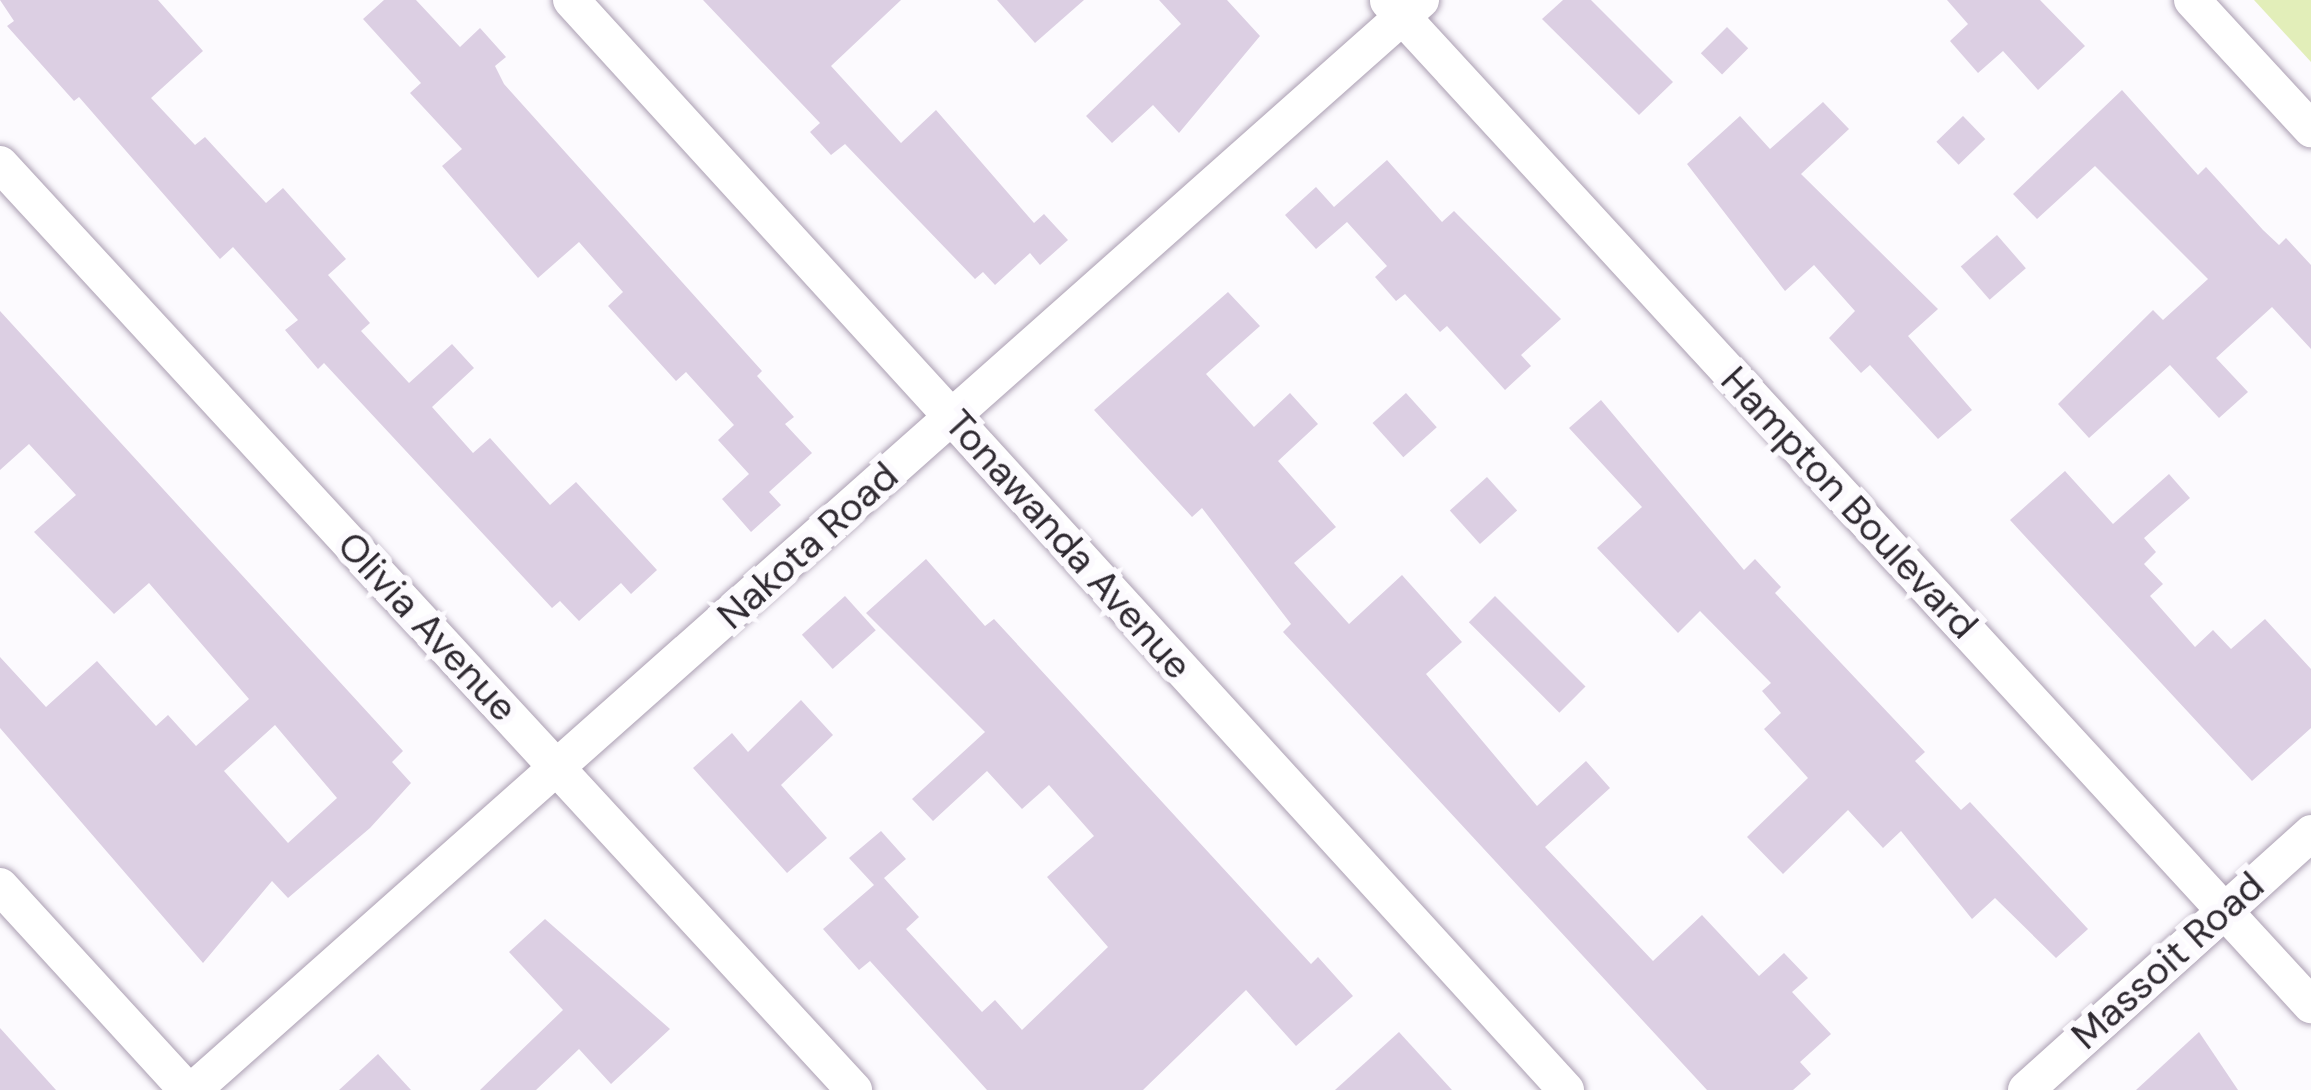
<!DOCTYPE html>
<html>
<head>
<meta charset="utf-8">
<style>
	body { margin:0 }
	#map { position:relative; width:2311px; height:1090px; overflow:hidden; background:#fcfafe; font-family:"DM Sans",sans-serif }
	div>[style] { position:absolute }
	.green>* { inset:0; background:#e2eeb9 }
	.building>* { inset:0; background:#dccfe3; transform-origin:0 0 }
	.roads { filter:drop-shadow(0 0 3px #aca0b3) drop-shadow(0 0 3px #aca0b3) }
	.street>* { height:36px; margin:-18px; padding:0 18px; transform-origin:18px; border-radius:18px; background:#fff }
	span { translate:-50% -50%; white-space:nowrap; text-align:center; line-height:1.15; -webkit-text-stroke:12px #fcfafe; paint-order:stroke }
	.street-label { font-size:39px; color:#2f2a31 }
</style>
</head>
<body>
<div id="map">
	<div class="green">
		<i style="clip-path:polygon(2254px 0,2311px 0,2311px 62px)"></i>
	</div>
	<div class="building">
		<i style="clip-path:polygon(0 0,158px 0,203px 51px,151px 98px,195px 145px,205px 137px,266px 203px,283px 188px,346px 259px,328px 275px,370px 323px,361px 331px,409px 383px,452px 344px,474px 368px,432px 407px,473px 453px,490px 438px,550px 505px,576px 482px,657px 570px,631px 594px,621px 583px,579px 621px,560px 601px,552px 608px,324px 363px,318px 369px,285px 330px,298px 320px,233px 247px,220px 259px,79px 97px,74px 101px,7px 26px,14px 21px)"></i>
		<i style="clip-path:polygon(384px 0,416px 0,460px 47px,480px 28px,506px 57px,495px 66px,504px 84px,762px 371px,757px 376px,794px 417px,785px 424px,812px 453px,769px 492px,781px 505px,751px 532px,722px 499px,749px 474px,718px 440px,734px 425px,686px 372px,676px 381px,608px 306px,623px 292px,579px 242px,538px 278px,442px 166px,462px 149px,410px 93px,421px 83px,363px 19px)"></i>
		<i style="clip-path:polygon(703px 0,901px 0,831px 66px,901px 143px,936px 110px,1034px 223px,1044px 214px,1068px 240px,1040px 265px,1030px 253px,995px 285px,983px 272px,975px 279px,845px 144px,831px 155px,810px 132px,820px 123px)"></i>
		<i style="clip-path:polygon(997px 0,1084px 0,1035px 43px)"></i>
		<i style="clip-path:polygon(1159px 0,1227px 0,1260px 36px,1179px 133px,1153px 105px,1112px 143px,1086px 116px,1181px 24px)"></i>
		<i style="clip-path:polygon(1563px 0,1591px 0,1673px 82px,1639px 115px,1542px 19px)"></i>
		<i style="clip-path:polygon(1947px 0,2040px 0,2085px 46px,2038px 90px,2003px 51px,1978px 73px,1950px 41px,1968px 24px)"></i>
		<i style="left:1727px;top:27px;width:30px;height:37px;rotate:45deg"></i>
		<i style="clip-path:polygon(2122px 90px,2198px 175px,2206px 167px,2263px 230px,2279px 245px,2286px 238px,2311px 265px,2311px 349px,2272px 307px,2216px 358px,2248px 392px,2219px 418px,2170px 365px,2089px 438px,2058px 404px,2153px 310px,2163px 320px,2208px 279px,2095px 166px,2037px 219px,2013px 194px)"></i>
		<i style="clip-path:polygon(1823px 102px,1849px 129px,1801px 174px,1938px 309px,1908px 336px,1972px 410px,1938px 439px,1870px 365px,1861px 373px,1829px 338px,1855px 311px,1814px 265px,1785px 291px,1687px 164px,1740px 116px,1770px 149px)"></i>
		<i style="left:1963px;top:116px;width:32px;height:37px;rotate:46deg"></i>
		<i style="clip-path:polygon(1387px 160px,1442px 222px,1454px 211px,1561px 319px,1521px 355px,1531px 366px,1505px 390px,1447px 326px,1440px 332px,1405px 294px,1396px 301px,1375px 277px,1387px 266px,1347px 222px,1316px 249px,1285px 215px,1316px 187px,1334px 207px)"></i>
		<i style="left:1997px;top:235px;width:44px;height:48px;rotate:49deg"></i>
		<i style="clip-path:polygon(1228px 292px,1260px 326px,1206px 374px,1254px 427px,1290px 393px,1318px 424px,1278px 461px,1336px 527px,1294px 563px,1349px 624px,1402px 575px,1462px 642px,1426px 674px,1537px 806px,1586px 761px,1610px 788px,1545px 847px,1653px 961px,1702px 915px,1759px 976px,1784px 953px,1808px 978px,1792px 992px,1831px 1034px,1800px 1062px,1811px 1074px,1793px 1090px,1707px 1090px,1283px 632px,1291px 624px,1202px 508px,1192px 517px,1094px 410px)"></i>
		<i style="clip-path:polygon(evenodd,0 311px,403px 751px,392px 762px,411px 783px,370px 828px,288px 898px,272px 881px,203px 963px,0 728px,0 657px,46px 707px,97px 661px,156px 726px,168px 715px,196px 746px,249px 699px,149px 583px,114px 614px,34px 532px,76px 495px,29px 444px,0 470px,0 311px,275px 725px,337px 798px,288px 843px,224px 771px,275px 725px)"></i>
		<i style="left:1406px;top:393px;width:46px;height:45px;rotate:48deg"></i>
		<i style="clip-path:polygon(1601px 400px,1744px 570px,1755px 559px,1781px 587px,1775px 593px,1925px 752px,1915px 761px,1961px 810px,1970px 802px,2088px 929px,2056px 958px,1995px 898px,1972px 919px,1901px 831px,1883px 848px,1848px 810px,1783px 874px,1747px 837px,1808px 778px,1764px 729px,1781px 713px,1762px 691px,1771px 683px,1700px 611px,1678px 633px,1597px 548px,1642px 507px,1569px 428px)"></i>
		<i style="clip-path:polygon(2065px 471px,2113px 524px,2169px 474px,2190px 498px,2144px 538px,2156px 552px,2144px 564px,2163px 584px,2150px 596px,2195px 647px,2213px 630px,2231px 649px,2265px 619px,2311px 669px,2311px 728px,2252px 781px,2010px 520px)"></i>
		<i style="left:1487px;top:477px;width:45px;height:50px;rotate:48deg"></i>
		<i style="clip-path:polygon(926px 559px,985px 626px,994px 619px,1311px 964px,1318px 957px,1353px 996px,1296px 1046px,1246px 990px,1143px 1090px,987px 1090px,870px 961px,859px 970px,823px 929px,874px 885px,849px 858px,881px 831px,906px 859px,884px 878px,919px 917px,906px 929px,982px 1012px,995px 1000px,1022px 1030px,1108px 947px,1047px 877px,1094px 836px,1049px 785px,1022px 809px,987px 771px,933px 821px,912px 799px,985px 732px,866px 613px)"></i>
		<i style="left:845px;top:596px;width:46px;height:58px;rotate:48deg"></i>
		<i style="left:1495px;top:596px;width:128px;height:37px;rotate:45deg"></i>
		<i style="clip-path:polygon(801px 700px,833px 735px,781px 785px,827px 838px,787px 873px,693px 768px,732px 733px,748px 752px)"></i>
		<i style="clip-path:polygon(545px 919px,670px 1029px,611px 1084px,579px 1049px,536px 1090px,480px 1090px,563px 1010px,509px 952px)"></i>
		<i style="clip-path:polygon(0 1028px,56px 1090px,0 1090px)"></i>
		<i style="clip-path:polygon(1399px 1032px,1452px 1090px,1335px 1090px)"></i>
		<i style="clip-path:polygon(2199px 1032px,2238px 1090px,2136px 1090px)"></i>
		<i style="clip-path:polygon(378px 1054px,411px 1090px,339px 1090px)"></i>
	</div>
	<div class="roads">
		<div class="street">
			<i style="left:571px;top:0;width:1476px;rotate:47.61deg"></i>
			<i style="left:2192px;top:0;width:176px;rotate:47.3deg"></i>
			<i style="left:1388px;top:1px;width:1364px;rotate:47.41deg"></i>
			<i style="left:0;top:164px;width:1260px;rotate:47.32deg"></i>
			<i style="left:0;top:886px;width:277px;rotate:47.5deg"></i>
			<i style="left:193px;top:1090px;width:1642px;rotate:-41.59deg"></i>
			<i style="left:2026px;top:1090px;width:384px;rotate:-42deg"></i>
		</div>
	</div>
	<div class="street-label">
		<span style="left:1849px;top:503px;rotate:47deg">Hampton Boulevard</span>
		<span style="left:1068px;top:545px;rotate:48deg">Tonawanda Avenue</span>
		<span style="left:808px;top:546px;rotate:-42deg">Nakota Road</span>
		<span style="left:427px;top:627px;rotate:47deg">Olivia Avenue</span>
		<span style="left:2168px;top:961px;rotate:-42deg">Massoit Road</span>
	</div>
</div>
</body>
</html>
